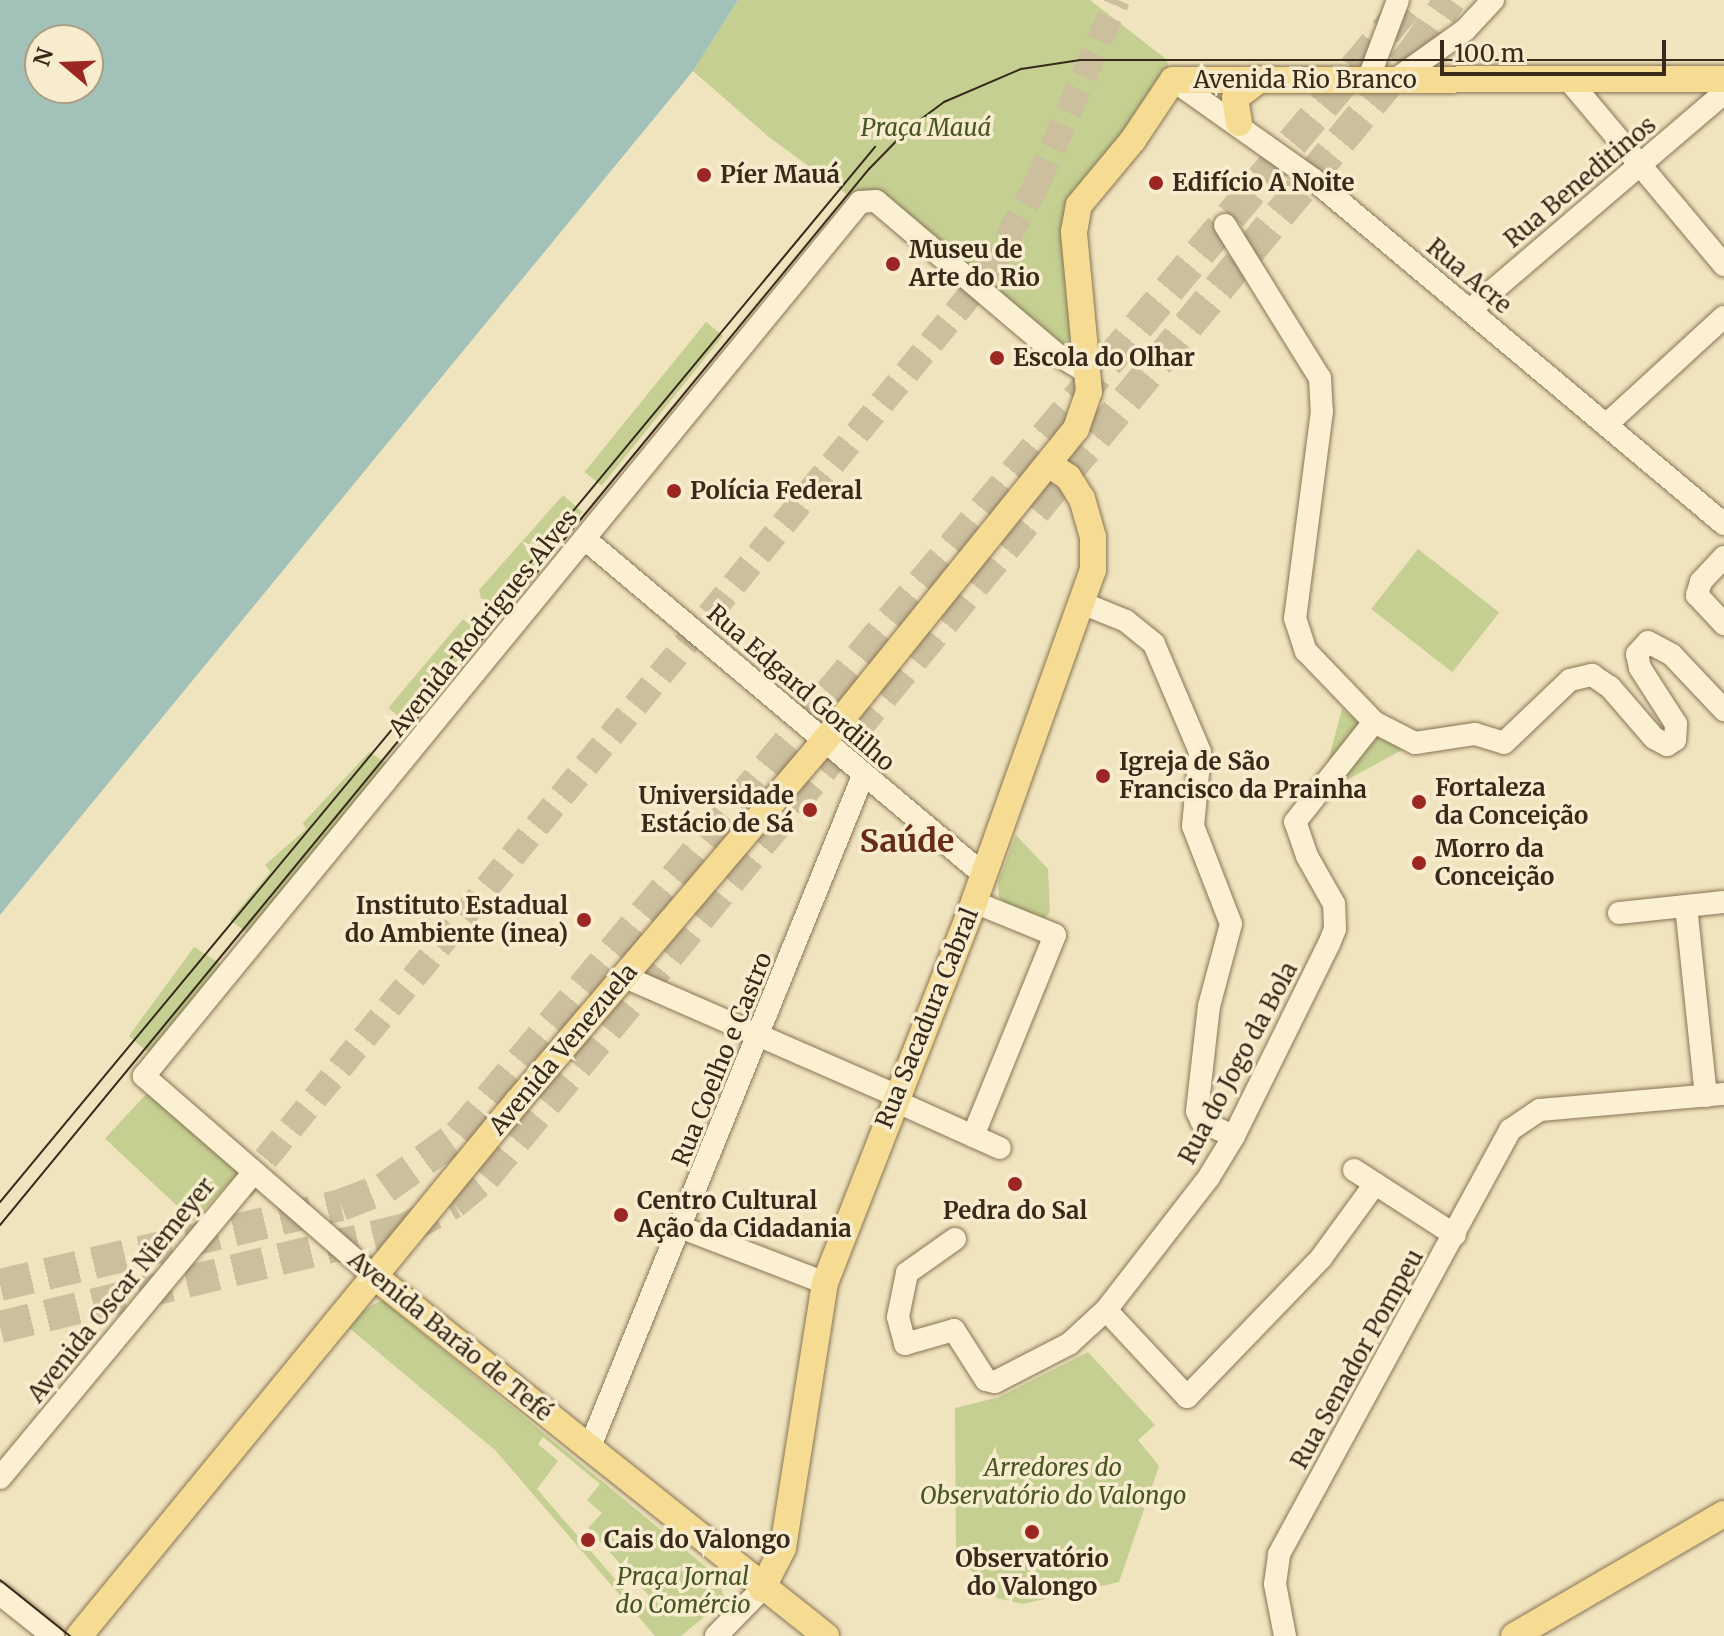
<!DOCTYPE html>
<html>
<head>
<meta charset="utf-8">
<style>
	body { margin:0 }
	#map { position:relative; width:1724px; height:1636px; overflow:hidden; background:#f0e4be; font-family:Merriweather,serif }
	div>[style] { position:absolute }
	.green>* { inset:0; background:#c4cf91; transform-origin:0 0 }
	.water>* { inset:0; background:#a2c1b9 }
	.major-tunnel>* { height:26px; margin-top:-13px; transform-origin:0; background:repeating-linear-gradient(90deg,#cbbf9d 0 26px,transparent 0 39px) }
	.highway-tunnel>* { height:32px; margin-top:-16px; transform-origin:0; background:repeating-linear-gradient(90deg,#cbbf9d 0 32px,transparent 0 48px) }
	.roads { filter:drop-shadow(0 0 2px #897456) drop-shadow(0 0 2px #897456) }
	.minor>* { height:22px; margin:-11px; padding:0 11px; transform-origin:11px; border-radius:11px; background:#fbf0d1 }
	.major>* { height:26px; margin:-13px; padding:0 13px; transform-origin:13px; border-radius:13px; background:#f6dc92 }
	.tram>* { height:2px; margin:-1px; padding:0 1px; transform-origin:1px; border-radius:1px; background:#382a1b }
	.dots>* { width:22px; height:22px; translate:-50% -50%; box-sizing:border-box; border:4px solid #f7edce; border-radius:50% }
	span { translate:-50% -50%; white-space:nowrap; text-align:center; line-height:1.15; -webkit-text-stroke:7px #f7edce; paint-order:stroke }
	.street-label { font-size:24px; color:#382a1b }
	.park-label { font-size:24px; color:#465521; font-style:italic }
	.poi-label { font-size:24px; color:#382a1b; font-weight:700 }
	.left { translate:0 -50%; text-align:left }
	.right { translate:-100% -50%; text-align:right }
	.district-label { font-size:32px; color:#672c18; font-weight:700 }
	.north { position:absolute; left:24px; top:24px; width:80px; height:80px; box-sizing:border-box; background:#f7edce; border:2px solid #ab9f86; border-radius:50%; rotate:289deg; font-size:22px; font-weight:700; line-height:32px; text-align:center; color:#382a1b }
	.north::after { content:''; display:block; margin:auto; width:28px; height:36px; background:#9c2722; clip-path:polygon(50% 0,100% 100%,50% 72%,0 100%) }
	.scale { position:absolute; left:1440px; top:40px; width:226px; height:36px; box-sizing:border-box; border:4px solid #382a1b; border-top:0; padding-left:10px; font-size:24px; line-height:28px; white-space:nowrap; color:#382a1b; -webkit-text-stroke:6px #f7edce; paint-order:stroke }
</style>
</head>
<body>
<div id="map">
	<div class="green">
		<i style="clip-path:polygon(738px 0,1090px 0,1166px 59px,1173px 80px,1083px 194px,1086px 371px,769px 137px,693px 71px)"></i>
		<i style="left:706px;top:322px;width:22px;height:193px;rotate:39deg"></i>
		<i style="clip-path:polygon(563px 495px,582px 512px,503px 607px,481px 598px,479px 590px)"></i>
		<i style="left:1418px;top:549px;width:103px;height:76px;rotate:38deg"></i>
		<i style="left:463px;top:619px;width:23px;height:116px;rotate:40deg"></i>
		<i style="clip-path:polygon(1342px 709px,1402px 750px,1319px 795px)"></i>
		<i style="clip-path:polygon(369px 752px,390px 765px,250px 935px,230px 920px,270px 872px,265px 865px,306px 829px,303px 823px)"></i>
		<i style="clip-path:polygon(1016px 835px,1048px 869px,1050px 912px,1045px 918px,1008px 906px,999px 897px,998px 882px)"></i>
		<i style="clip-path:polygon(194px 947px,224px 966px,150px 1054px,129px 1036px)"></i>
		<i style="left:152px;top:1088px;width:121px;height:69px;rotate:43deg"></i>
		<i style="clip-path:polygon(evenodd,382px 1300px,717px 1576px,724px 1596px,719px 1605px,681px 1636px,655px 1636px,495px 1450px,348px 1327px,360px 1312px,382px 1300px,543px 1437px,600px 1484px,587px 1500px,602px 1513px,588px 1528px,650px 1597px,640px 1608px,537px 1489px,558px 1461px,538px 1444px,543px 1437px)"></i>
		<i style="clip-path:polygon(1088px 1352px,1155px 1425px,1138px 1440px,1159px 1466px,1119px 1582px,1023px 1604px,997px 1598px,956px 1555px,955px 1408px,999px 1397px)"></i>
	</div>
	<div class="water">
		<i style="clip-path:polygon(evenodd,0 0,738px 0,693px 71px,0 915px,0 0,40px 40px,88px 40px,88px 88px,40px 88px,40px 40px)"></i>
	</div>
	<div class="major-tunnel">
		<i style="left:241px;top:1189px;width:1182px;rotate:-50.8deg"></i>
		<i style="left:988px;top:273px;width:102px;rotate:-61.2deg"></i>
		<i style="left:1037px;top:184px;width:201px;rotate:-66.5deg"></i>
	</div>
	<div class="highway-tunnel">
		<i style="left:0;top:1285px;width:350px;rotate:-13.2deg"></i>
		<i style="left:341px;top:1205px;width:47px;rotate:-21.1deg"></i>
		<i style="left:385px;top:1188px;width:91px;rotate:-35.6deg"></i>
		<i style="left:459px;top:1135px;width:1482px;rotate:-49.98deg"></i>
		<i style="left:0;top:1327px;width:418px;rotate:-13.6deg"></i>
		<i style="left:406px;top:1229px;width:54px;rotate:-29deg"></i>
		<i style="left:453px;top:1203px;width:41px;rotate:-39.1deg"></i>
		<i style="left:485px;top:1177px;width:1458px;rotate:-50.46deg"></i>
		<i style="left:1413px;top:53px;width:65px;rotate:-55.1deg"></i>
	</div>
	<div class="roads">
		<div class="minor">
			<i style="left:1568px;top:79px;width:243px;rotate:50deg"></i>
			<i style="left:1173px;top:80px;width:173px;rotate:35.3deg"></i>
			<i style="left:1314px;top:180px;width:535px;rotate:40deg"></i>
			<i style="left:1368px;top:80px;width:85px;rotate:-69.4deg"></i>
			<i style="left:1395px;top:80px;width:86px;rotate:-35.5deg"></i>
			<i style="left:1465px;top:30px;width:41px;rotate:-47deg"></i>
			<i style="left:1225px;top:225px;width:180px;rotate:58.2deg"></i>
			<i style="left:1320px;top:378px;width:33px;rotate:87deg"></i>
			<i style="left:1322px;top:411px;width:209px;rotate:97.4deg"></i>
			<i style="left:1295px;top:618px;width:35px;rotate:72deg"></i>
			<i style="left:1306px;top:651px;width:98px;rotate:46.2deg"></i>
			<i style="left:1470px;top:310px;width:334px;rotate:-40.5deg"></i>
			<i style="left:1606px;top:425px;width:160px;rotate:-42.5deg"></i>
			<i style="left:585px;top:539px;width:522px;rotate:40.1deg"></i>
			<i style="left:1724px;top:557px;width:34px;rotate:133deg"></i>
			<i style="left:1701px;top:582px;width:14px;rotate:107deg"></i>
			<i style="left:1697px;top:595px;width:40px;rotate:47deg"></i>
			<i style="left:1082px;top:603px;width:48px;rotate:22.2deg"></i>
			<i style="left:1126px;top:621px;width:36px;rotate:39deg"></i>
			<i style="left:1154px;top:644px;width:117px;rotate:66.9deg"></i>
			<i style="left:1200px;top:752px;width:74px;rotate:95.4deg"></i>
			<i style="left:1193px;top:826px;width:105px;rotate:68.8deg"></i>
			<i style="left:1231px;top:924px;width:85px;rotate:105deg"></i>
			<i style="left:1209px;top:1006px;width:106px;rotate:96.5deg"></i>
			<i style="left:1197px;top:1111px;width:12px;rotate:66deg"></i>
			<i style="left:1202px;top:1122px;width:35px;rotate:24deg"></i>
			<i style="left:1686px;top:906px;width:191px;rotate:84deg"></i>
			<i style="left:1619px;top:913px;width:106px;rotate:-6deg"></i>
			<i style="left:623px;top:976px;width:297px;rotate:23.6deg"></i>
			<i style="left:893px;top:1100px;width:117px;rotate:24.2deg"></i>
			<i style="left:973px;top:1136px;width:217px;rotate:-67.8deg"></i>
			<i style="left:1055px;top:935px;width:87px;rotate:-157.8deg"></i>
			<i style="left:1354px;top:1170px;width:120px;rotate:32.8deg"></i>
			<i style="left:680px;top:1227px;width:155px;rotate:21.1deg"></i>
			<i style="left:955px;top:1239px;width:59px;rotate:144.7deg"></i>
			<i style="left:907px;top:1273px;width:45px;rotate:101.6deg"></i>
			<i style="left:898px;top:1317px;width:28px;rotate:75deg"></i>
			<i style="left:905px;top:1344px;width:51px;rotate:-15.9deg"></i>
			<i style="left:954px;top:1330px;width:59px;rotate:57.4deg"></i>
			<i style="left:986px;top:1380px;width:9px;rotate:13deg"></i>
			<i style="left:995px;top:1382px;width:83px;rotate:-27.2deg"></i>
			<i style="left:1069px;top:1344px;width:50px;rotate:-42.6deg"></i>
			<i style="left:1106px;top:1310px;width:168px;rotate:-52.2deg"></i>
			<i style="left:1209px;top:1177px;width:48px;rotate:-58.6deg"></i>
			<i style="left:1234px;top:1136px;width:214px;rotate:-63.7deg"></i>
			<i style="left:1329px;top:944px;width:16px;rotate:-68deg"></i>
			<i style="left:1335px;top:929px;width:25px;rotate:-92deg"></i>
			<i style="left:1334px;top:904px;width:55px;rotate:-119.4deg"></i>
			<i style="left:1307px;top:856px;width:36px;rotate:-109deg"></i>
			<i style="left:1295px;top:822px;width:127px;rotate:-51.7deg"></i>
			<i style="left:1374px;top:722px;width:46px;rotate:27.1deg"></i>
			<i style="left:1415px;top:743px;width:61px;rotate:-8.5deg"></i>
			<i style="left:1475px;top:734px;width:30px;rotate:17deg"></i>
			<i style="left:1504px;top:743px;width:91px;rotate:-43.7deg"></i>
			<i style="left:1570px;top:680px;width:23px;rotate:-13deg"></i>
			<i style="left:1592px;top:675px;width:22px;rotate:34deg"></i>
			<i style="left:1610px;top:687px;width:67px;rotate:49.2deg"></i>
			<i style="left:1654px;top:738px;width:15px;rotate:28deg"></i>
			<i style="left:1667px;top:745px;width:9px;rotate:-32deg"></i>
			<i style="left:1675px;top:740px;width:16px;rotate:-86deg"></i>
			<i style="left:1676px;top:724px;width:67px;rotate:-122.7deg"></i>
			<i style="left:1640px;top:668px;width:14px;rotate:-102deg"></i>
			<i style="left:1637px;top:654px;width:16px;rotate:-47deg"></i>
			<i style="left:1648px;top:642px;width:27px;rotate:28deg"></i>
			<i style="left:1672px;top:655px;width:76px;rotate:46.6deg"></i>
			<i style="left:374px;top:1276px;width:305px;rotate:-139deg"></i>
			<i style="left:144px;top:1076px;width:1130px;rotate:-50.67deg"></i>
			<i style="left:860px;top:202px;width:16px;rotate:-4deg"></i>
			<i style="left:876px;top:201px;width:235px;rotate:40.3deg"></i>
			<i style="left:1055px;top:353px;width:37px;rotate:31deg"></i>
			<i style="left:1106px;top:1310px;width:119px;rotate:47deg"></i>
			<i style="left:1187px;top:1397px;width:193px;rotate:-46deg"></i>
			<i style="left:1321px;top:1258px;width:92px;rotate:-53.9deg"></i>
			<i style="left:589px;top:1449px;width:727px;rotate:-67.85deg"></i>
			<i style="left:0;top:1478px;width:396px;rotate:-50.3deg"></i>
			<i style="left:0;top:1594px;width:68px;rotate:38.4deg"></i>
			<i style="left:716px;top:1636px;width:66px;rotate:-45.6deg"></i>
			<i style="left:1285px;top:1636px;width:53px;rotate:-100.9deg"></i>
			<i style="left:1275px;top:1584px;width:30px;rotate:-82deg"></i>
			<i style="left:1279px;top:1554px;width:483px;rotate:-61.4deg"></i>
			<i style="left:1510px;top:1130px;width:36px;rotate:-34deg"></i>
			<i style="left:1540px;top:1110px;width:185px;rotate:-5deg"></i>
		</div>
		<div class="major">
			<i style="left:1239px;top:123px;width:25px;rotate:-99deg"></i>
			<i style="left:1235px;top:98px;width:31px;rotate:-37deg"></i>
			<i style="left:374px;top:1276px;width:578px;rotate:38.54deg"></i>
			<i style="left:762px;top:1589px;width:46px;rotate:-62.9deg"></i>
			<i style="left:783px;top:1548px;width:268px;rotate:-81deg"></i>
			<i style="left:825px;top:1283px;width:409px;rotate:-68.6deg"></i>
			<i style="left:974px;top:902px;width:353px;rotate:-70.3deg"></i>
			<i style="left:1093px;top:570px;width:33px;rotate:-90deg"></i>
			<i style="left:1093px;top:537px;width:40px;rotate:-106deg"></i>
			<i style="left:1082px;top:499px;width:26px;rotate:-122deg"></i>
			<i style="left:1068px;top:477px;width:23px;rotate:-146deg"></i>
			<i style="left:79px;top:1636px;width:692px;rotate:-50.63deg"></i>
			<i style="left:518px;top:1101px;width:472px;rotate:-49.6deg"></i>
			<i style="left:824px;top:741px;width:401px;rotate:-51.1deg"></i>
			<i style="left:1076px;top:429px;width:39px;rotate:-71deg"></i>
			<i style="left:1089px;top:392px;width:161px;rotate:-95.4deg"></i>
			<i style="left:1074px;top:232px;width:27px;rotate:-80deg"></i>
			<i style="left:1079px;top:205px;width:85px;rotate:-50.3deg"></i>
			<i style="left:1133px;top:140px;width:72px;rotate:-56.3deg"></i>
			<i style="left:1173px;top:80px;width:551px;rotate:-0.1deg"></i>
			<i style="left:1514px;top:1636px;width:243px;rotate:-30.2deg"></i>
		</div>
	</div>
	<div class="tram">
		<i style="left:0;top:1202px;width:1371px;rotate:-50.33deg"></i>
		<i style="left:0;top:1225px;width:1368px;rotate:-50.55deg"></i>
		<i style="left:869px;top:169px;width:57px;rotate:-45.7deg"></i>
		<i style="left:909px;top:128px;width:44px;rotate:-36.6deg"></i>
		<i style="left:944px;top:102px;width:84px;rotate:-23.2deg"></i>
		<i style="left:1021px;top:69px;width:60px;rotate:-8.7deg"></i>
		<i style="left:1080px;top:60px;width:644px"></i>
		<i style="left:0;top:1580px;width:90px;rotate:38.7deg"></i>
	</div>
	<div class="dots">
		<i style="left:704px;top:175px;background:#9c2722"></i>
		<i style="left:1156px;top:183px;background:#9c2722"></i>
		<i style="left:893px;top:264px;background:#9c2722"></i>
		<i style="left:997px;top:358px;background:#9c2722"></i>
		<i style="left:674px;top:491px;background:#9c2722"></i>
		<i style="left:1103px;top:776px;background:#9c2722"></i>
		<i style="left:1419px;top:802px;background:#9c2722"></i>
		<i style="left:810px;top:810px;background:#9c2722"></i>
		<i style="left:1419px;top:863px;background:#9c2722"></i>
		<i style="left:584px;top:920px;background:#9c2722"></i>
		<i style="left:1015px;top:1184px;background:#9c2722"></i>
		<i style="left:621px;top:1215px;background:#9c2722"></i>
		<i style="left:1032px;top:1532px;background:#9c2722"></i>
		<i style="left:588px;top:1540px;background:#9c2722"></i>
	</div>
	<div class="street-label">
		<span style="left:1305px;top:80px">Avenida Rio Branco</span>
		<span style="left:1580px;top:182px;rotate:-40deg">Rua Beneditinos</span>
		<span style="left:1469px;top:276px;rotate:40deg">Rua Acre</span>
		<span style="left:483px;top:623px;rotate:-51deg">Avenida Rodrigues Alves</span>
		<span style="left:801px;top:688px;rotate:41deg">Rua Edgard Gordilho</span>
		<span style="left:927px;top:1018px;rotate:-68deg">Rua Sacadura Cabral</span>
		<span style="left:563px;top:1049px;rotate:-50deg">Avenida Venezuela</span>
		<span style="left:722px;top:1059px;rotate:-68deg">Rua Coelho e Castro</span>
		<span style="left:1238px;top:1063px;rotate:-62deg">Rua do Jogo da Bola</span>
		<span style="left:121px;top:1290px;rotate:-51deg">Avenida Oscar Niemeyer</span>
		<span style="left:450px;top:1336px;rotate:39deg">Avenida Barão de Tefé</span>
		<span style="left:1357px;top:1359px;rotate:-61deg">Rua Senador Pompeu</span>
	</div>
	<div class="park-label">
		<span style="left:926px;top:128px">Praça Mauá</span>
		<span style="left:1053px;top:1482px">Arredores do<br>Observatório do Valongo</span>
		<span style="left:683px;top:1591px">Praça Jornal<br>do Comércio</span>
	</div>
	<div class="poi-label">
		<span class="left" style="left:720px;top:175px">Píer Mauá</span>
		<span class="left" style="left:1172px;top:183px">Edifício A Noite</span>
		<span class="left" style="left:909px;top:264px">Museu de<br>Arte do Rio</span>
		<span class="left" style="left:1013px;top:358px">Escola do Olhar</span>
		<span class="left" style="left:690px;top:491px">Polícia Federal</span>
		<span class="left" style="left:1119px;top:776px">Igreja de São<br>Francisco da Prainha</span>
		<span class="left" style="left:1435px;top:802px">Fortaleza<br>da Conceição</span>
		<span class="right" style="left:794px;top:810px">Universidade<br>Estácio de Sá</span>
		<span class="left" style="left:1435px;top:863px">Morro da<br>Conceição</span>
		<span class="right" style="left:568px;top:920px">Instituto Estadual<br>do Ambiente (inea)</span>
		<span class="left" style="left:637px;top:1215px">Centro Cultural<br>Ação da Cidadania</span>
		<span style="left:1015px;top:1211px">Pedra do Sal</span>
		<span class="left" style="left:604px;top:1540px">Cais do Valongo</span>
		<span style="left:1032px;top:1573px">Observatório<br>do Valongo</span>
	</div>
	<div class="district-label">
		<span style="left:907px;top:841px">Saúde</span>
	</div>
	<div class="north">N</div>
	<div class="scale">100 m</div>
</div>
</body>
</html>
